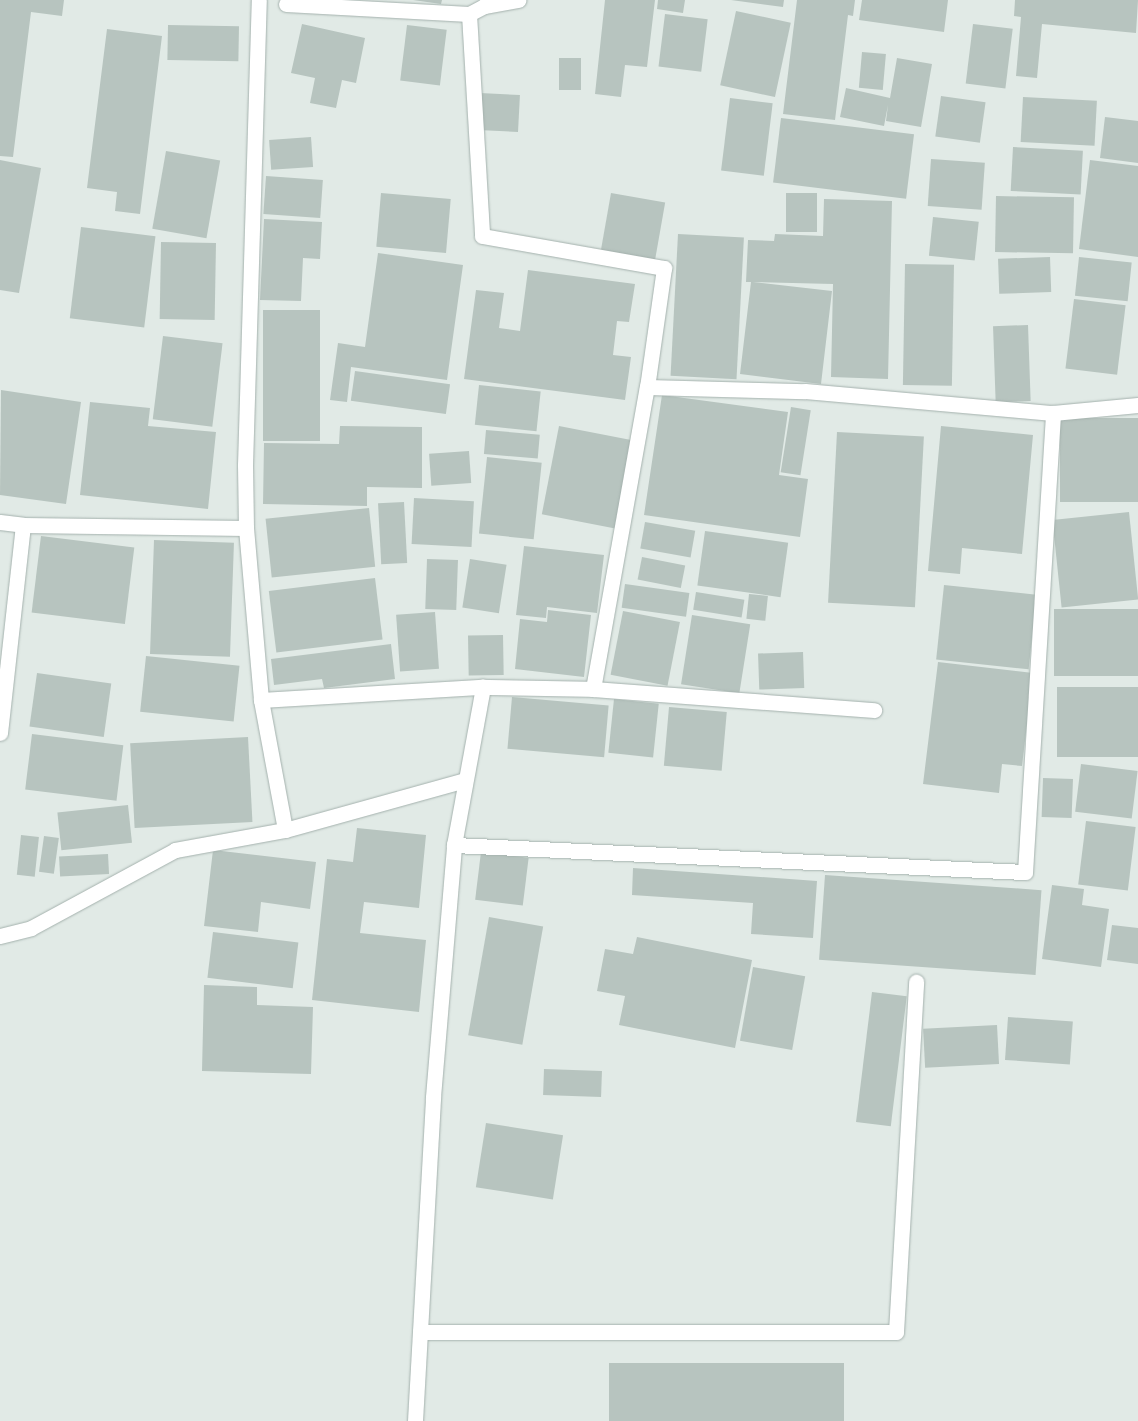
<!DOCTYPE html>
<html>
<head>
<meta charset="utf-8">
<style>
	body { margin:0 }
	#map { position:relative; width:1138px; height:1421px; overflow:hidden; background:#e1eae6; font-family:"Public Sans",sans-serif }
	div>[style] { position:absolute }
	.building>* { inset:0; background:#b7c4bf; transform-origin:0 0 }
	.roads { filter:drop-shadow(0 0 1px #a4b1ad) drop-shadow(0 0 1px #a4b1ad) }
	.minor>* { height:15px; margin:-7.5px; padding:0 7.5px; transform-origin:7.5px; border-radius:7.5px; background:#fff }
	span { translate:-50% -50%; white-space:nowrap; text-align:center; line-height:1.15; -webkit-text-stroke:4.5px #f1f7f4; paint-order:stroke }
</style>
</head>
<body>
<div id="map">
	<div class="building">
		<i style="clip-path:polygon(0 0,64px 0,62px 16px,31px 12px,13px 157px,0 156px)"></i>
		<i style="clip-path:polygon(413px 0,442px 0,441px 4px)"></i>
		<i style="clip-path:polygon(605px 0,655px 0,647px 67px,625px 65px,621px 97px,595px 94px)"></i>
		<i style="clip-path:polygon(658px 0,685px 0,683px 13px,657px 9px)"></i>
		<i style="clip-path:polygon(731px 0,784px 0,783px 7px)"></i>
		<i style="clip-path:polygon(797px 0,855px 0,853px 16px,848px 15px,835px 120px,783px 114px)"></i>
		<i style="clip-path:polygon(862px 0,948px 0,944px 32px,859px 20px)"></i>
		<i style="clip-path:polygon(1015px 0,1138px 0,1136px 33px,1042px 24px,1037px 78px,1016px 76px,1021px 17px,1014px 16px)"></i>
		<i style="left:736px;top:11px;width:56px;height:76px;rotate:12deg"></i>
		<i style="left:665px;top:14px;width:43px;height:53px;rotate:7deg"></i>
		<i style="clip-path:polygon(302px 24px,365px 38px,356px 83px,342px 80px,336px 108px,310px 103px,315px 78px,291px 73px)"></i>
		<i style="left:973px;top:24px;width:40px;height:60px;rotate:7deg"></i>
		<i style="left:168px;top:25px;width:71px;height:35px;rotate:1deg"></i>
		<i style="left:407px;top:25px;width:40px;height:56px;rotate:7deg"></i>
		<i style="clip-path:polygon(107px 29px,162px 36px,140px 214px,115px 211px,117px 192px,87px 188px)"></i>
		<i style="left:862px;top:52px;width:24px;height:36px;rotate:5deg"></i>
		<i style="left:559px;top:58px;width:22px;height:32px"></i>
		<i style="clip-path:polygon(897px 58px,932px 64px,921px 127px,886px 121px,888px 105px,884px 126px,840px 117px,846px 88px,890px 98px)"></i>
		<i style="left:480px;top:93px;width:40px;height:37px;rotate:3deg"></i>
		<i style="left:941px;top:96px;width:45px;height:41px;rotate:8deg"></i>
		<i style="left:1023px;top:97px;width:74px;height:45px;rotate:3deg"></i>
		<i style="left:730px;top:98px;width:43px;height:73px;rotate:7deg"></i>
		<i style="clip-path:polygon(1105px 117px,1138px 121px,1138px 163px,1100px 158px)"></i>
		<i style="left:781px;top:118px;width:134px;height:65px;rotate:7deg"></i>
		<i style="left:311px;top:137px;width:30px;height:42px;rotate:86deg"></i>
		<i style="left:1013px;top:147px;width:70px;height:44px;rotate:3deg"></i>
		<i style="left:166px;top:151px;width:55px;height:79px;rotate:10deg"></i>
		<i style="left:931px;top:159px;width:54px;height:47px;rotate:4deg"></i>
		<i style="clip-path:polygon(0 160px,41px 168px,19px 293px,0 290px)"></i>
		<i style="clip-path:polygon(1090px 160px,1138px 166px,1138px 257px,1079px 249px)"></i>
		<i style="left:266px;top:176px;width:57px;height:38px;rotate:4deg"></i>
		<i style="left:381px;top:193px;width:70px;height:54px;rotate:5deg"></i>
		<i style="left:611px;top:193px;width:55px;height:61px;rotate:10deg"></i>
		<i style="left:786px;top:193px;width:31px;height:39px"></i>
		<i style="left:996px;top:196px;width:78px;height:56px;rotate:1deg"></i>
		<i style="clip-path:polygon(824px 199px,892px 201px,888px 379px,831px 377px,833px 284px,753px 282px,832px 291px,821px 384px,740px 374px,751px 282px,746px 282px,748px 240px,774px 241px,775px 234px,823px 236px)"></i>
		<i style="left:933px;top:217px;width:46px;height:39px;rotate:6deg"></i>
		<i style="clip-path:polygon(264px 219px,322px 222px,320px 259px,303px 258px,301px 301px,260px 300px)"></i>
		<i style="left:81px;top:227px;width:75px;height:92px;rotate:7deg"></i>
		<i style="left:678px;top:234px;width:66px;height:142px;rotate:3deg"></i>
		<i style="left:161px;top:242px;width:55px;height:77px;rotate:1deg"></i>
		<i style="clip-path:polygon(378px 253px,463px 265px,447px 380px,351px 367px,347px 402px,330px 400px,338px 343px,365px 347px)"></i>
		<i style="left:1050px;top:257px;width:35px;height:52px;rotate:88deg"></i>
		<i style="left:1079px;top:257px;width:53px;height:39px;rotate:6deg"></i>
		<i style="left:905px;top:264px;width:49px;height:121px;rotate:1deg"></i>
		<i style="clip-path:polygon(528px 270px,635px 284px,629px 322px,617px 321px,613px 355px,631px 357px,625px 400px,464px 379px,476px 290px,504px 293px,499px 328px,520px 331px)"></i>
		<i style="left:1074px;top:299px;width:52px;height:70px;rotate:7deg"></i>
		<i style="left:263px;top:310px;width:57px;height:131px"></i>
		<i style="left:1028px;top:325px;width:76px;height:35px;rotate:88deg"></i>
		<i style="left:163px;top:336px;width:60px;height:84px;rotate:7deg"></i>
		<i style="left:355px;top:371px;width:96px;height:30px;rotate:8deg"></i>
		<i style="left:479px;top:385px;width:62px;height:40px;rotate:6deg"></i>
		<i style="clip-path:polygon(1px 390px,81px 402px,66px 504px,0 495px)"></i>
		<i style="clip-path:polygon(662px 395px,788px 412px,779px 475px,808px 479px,800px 537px,644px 515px)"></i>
		<i style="clip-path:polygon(90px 402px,150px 408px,148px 426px,216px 432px,208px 509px,80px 495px)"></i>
		<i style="left:791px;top:407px;width:20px;height:66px;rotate:9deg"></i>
		<i style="left:1138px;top:418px;width:84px;height:78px;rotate:90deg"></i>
		<i style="clip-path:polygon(340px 426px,422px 427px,422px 488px,367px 487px,367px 506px,263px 504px,264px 443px,339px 444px)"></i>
		<i style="left:559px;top:426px;width:76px;height:90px;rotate:11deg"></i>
		<i style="clip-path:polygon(941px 426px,1033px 435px,1022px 554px,962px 548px,960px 574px,928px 571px)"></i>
		<i style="left:486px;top:430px;width:54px;height:24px;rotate:5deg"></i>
		<i style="left:837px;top:432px;width:87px;height:171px;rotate:3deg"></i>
		<i style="left:469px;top:451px;width:32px;height:40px;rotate:86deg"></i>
		<i style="left:487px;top:457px;width:55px;height:77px;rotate:6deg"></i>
		<i style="left:414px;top:498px;width:60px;height:46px;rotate:3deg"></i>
		<i style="left:404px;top:502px;width:61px;height:26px;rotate:87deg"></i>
		<i style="left:369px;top:508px;width:59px;height:104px;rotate:84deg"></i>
		<i style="left:1129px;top:512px;width:88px;height:77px;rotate:84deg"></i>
		<i style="left:645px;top:522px;width:51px;height:27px;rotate:10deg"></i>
		<i style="left:705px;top:531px;width:84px;height:55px;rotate:8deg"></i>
		<i style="left:41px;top:536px;width:94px;height:77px;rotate:7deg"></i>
		<i style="left:154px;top:540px;width:80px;height:114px;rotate:2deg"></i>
		<i style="clip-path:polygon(524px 546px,604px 555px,597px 613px,547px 607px,546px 618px,516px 615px)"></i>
		<i style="left:642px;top:557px;width:44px;height:23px;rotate:11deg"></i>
		<i style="left:427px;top:559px;width:31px;height:50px;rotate:2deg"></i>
		<i style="left:470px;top:559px;width:37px;height:49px;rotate:9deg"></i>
		<i style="left:375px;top:578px;width:62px;height:107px;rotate:83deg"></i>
		<i style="left:625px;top:584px;width:65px;height:24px;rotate:8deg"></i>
		<i style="left:944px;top:585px;width:93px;height:75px;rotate:6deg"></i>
		<i style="left:696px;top:592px;width:49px;height:18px;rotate:9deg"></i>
		<i style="left:749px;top:594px;width:19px;height:25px;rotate:6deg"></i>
		<i style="left:1138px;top:609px;width:67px;height:84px;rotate:90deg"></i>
		<i style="clip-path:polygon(548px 610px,591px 615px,584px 677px,515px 669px,520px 619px,547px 622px)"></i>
		<i style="left:623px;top:611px;width:58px;height:65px;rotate:11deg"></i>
		<i style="left:435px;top:612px;width:57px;height:39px;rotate:86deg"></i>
		<i style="left:692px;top:615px;width:59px;height:70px;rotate:9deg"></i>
		<i style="left:503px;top:635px;width:40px;height:35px;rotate:89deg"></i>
		<i style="clip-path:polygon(391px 644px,395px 679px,324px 688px,322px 679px,274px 685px,271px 659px)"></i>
		<i style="left:803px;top:652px;width:36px;height:45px;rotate:88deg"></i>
		<i style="left:146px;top:656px;width:94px;height:56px;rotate:6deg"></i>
		<i style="clip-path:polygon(938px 662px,1033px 673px,1022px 766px,1002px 764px,999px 793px,923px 784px)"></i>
		<i style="left:37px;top:673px;width:75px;height:54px;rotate:8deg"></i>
		<i style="left:1138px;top:687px;width:70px;height:81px;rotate:90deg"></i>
		<i style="left:512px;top:697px;width:97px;height:52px;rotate:5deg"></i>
		<i style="left:614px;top:699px;width:45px;height:54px;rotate:6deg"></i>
		<i style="left:669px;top:707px;width:58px;height:59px;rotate:5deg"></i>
		<i style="left:32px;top:734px;width:92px;height:56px;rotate:7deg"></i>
		<i style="left:248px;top:737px;width:85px;height:118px;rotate:87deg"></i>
		<i style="left:1081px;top:764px;width:57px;height:48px;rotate:7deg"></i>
		<i style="left:1043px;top:778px;width:30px;height:39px;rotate:2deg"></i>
		<i style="left:128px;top:805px;width:38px;height:71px;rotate:84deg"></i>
		<i style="left:1086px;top:821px;width:50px;height:64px;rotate:7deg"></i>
		<i style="clip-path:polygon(357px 828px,426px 835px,419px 908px,364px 902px,360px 933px,426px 940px,419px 1012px,312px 1000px,327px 859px,353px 862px)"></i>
		<i style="left:21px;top:835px;width:18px;height:40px;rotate:6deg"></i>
		<i style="left:44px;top:836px;width:15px;height:36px;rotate:8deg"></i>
		<i style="clip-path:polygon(213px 850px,316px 862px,310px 909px,261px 902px,258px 932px,204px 926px)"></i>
		<i style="left:481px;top:852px;width:48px;height:48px;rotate:7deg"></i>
		<i style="left:108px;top:854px;width:20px;height:49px;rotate:87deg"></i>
		<i style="clip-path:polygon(633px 868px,817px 881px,813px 938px,751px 934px,753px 903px,632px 895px)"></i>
		<i style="left:825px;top:875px;width:217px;height:85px;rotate:4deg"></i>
		<i style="clip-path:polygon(1052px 885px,1084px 889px,1082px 905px,1109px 909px,1101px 967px,1042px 959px)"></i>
		<i style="left:489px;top:917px;width:55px;height:120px;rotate:10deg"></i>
		<i style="clip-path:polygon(1112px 925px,1138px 928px,1138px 964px,1107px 960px)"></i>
		<i style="left:213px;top:932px;width:86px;height:46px;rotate:7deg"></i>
		<i style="clip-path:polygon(637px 937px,752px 960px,735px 1048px,619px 1025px,625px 996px,597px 991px,605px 949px,633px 954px)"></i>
		<i style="left:753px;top:967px;width:53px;height:75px;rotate:10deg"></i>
		<i style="clip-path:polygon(204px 985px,257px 987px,257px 1005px,313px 1007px,311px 1074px,202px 1071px)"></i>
		<i style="left:872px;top:992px;width:35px;height:131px;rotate:7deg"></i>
		<i style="left:1008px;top:1017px;width:65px;height:43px;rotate:4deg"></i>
		<i style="left:997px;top:1025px;width:39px;height:74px;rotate:87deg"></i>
		<i style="left:544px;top:1069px;width:58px;height:26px;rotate:2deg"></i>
		<i style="left:486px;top:1123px;width:78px;height:65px;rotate:9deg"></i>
		<i style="left:844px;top:1363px;width:58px;height:235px;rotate:90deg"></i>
	</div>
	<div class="roads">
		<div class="minor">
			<i style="left:286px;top:4px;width:183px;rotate:3.1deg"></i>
			<i style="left:469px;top:14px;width:17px;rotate:-28deg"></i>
			<i style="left:484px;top:6px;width:35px;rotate:-10deg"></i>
			<i style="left:469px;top:14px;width:222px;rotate:86.6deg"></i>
			<i style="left:482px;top:236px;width:185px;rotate:10deg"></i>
			<i style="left:664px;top:268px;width:120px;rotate:98.1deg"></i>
			<i style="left:0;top:522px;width:23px;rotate:7deg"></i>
			<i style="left:23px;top:525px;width:223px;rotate:0.8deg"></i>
			<i style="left:246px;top:528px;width:63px;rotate:-90.9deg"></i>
			<i style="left:245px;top:465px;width:465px;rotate:-88.3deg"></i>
			<i style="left:246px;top:528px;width:173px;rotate:85deg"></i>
			<i style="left:261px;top:700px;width:222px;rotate:-3.4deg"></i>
			<i style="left:593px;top:689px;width:282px;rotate:4.3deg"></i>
			<i style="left:261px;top:700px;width:132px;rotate:79.5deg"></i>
			<i style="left:0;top:733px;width:209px;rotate:-83.7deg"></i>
			<i style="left:454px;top:845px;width:572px;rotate:2.71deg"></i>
			<i style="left:1025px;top:872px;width:460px;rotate:-86.5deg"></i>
			<i style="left:0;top:936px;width:32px;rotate:-14deg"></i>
			<i style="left:31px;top:928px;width:164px;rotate:-28.4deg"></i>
			<i style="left:175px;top:850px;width:112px;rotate:-10.3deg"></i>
			<i style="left:285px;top:830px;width:187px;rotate:-15.5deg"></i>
			<i style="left:420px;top:1332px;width:476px"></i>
			<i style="left:896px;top:1332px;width:351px;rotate:-86.7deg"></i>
			<i style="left:415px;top:1421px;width:324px;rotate:-86.8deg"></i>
			<i style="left:433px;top:1097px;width:253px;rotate:-85.2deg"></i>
			<i style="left:454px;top:845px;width:161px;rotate:-79.6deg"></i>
			<i style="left:483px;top:687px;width:110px;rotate:1deg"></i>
			<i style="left:593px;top:689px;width:307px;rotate:-79.9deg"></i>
			<i style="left:647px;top:387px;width:158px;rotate:1.5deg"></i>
			<i style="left:805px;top:391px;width:249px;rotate:5.1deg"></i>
			<i style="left:1053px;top:413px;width:85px;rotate:-5.4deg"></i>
		</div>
	</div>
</div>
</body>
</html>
